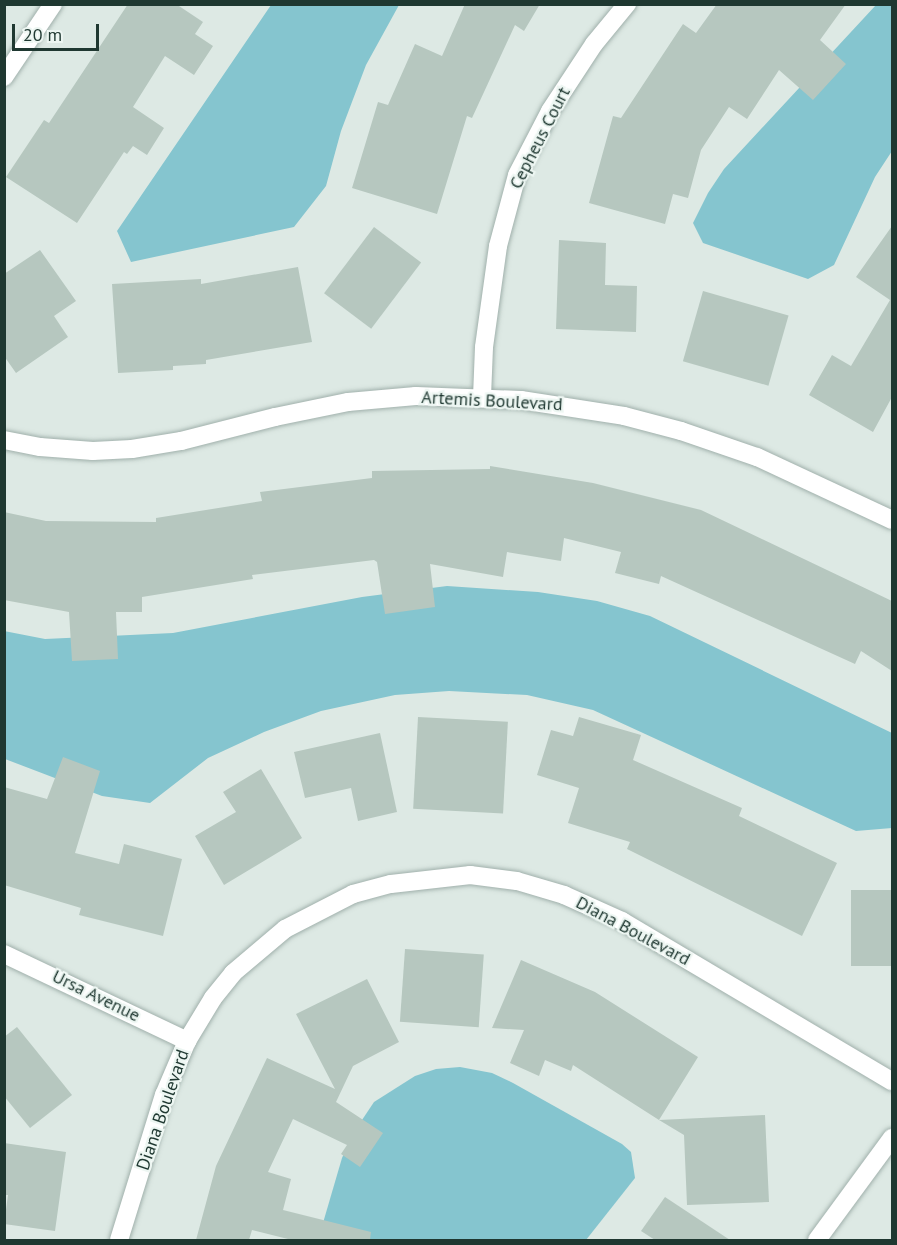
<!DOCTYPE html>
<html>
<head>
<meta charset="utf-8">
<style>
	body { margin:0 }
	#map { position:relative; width:897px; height:1245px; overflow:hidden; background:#dde9e4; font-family:"PT Sans",sans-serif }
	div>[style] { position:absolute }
	.water>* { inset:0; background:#85c5cf }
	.building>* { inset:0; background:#b6c7bf; transform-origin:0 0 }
	.roads { filter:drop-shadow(0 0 2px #a0b0ab) drop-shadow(0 0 2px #a0b0ab) }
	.minor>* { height:18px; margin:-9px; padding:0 9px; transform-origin:9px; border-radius:9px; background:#fff }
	span { translate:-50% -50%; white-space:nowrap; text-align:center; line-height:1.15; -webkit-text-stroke:4.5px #edf6f2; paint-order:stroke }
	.street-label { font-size:18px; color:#1f3831 }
	.frame { position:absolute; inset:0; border:6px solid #1f3831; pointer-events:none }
	.scale { position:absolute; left:12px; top:24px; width:87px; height:27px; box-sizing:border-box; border:3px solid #1f3831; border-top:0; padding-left:8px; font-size:18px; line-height:21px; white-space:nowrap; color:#1f3831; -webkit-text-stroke:4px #edf6f2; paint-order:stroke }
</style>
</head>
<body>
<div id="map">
	<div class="water">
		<i style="clip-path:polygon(271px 5px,399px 5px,366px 65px,341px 131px,326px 186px,294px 227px,131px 262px,117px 231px)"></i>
		<i style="clip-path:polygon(876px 5px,892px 5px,892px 151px,875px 177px,834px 265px,808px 279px,703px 243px,693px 223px,708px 193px,724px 169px)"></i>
		<i style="clip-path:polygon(447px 586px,538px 592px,597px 601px,650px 616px,892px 733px,892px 828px,856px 831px,593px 710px,527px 695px,449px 691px,395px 695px,321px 711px,264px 732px,208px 758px,150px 803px,102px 796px,5px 759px,4px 631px,45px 639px,173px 633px,362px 597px)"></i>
		<i style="clip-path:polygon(460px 1067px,492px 1073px,513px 1083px,622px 1144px,631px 1152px,635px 1178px,586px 1240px,318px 1240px,342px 1158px,354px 1132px,374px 1102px,415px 1076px,436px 1069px)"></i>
	</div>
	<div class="building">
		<i style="clip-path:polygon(128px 4px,176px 4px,203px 22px,195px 34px,213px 46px,194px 75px,165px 56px,133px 107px,164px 128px,147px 155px,133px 146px,127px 154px,124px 152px,77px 223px,6px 177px,44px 120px,49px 123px)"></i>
		<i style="clip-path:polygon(465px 4px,540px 4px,524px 31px,515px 25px,472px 118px,467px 116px,437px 214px,352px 188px,378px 102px,388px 105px,415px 44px,442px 56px)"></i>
		<i style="clip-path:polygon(717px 4px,846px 4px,820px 40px,846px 64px,813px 100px,779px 70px,747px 119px,729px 107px,701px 150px,688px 198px,673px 194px,665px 224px,589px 203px,613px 116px,621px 118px,683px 24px,696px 33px)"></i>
		<i style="clip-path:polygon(892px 226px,892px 397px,873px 432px,809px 395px,832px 355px,851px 366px,890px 300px,856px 277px)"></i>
		<i style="left:374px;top:227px;width:59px;height:83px;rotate:37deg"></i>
		<i style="clip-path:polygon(559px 240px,606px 243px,605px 285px,637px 286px,636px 332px,556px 329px)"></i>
		<i style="clip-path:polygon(40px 250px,76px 301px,54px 316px,68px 337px,16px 373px,4px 356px,4px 274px)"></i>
		<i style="clip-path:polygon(298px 267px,312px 342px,206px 360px,206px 364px,173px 366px,173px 370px,118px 373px,112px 284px,201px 279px,201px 284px)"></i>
		<i style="left:703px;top:291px;width:89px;height:73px;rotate:16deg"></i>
		<i style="clip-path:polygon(490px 466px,593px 483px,701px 510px,892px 601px,892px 671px,861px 651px,855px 664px,661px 576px,659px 584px,615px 573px,621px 552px,564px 538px,561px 561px,507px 552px,503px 577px,430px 564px,435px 607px,385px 614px,377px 562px,374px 560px,252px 575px,253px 579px,142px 597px,142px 612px,116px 612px,118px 659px,72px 661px,69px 612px,4px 600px,4px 512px,46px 521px,156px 522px,156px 518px,262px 501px,260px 492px,372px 478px,372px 471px,490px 469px)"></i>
		<i style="left:418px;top:717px;width:90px;height:92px;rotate:3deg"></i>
		<i style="clip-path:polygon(579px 717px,641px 735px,633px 760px,742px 808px,739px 816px,837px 863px,802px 936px,627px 849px,630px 842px,568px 823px,579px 788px,537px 775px,551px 730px,573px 736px)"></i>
		<i style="clip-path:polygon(380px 733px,397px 812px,358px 821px,351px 788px,305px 798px,294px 752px)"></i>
		<i style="clip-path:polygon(63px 757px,100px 771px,75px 853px,119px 864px,124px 844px,182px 859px,163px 936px,79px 915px,81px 908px,4px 885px,4px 787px,47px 799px)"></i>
		<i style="clip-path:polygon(261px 769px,302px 838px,224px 885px,195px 836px,236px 812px,223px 792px)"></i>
		<i style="left:892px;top:890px;width:76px;height:41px;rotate:90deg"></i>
		<i style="left:405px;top:949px;width:79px;height:73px;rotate:4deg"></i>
		<i style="clip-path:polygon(521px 960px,595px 992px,698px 1057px,659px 1120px,573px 1065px,571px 1071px,545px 1060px,539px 1076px,510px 1063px,524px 1030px,492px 1028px)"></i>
		<i style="clip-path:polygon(367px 979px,399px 1042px,353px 1066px,336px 1102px,383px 1133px,360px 1167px,341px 1154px,347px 1145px,293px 1119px,268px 1172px,291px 1179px,283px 1210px,371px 1232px,370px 1240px,292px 1240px,252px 1230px,249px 1240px,196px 1240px,216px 1166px,267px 1058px,335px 1089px,296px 1014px)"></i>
		<i style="clip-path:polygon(17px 1027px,72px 1095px,30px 1128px,4px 1096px,4px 1037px)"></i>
		<i style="clip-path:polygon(765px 1115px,769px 1202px,687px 1205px,684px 1135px,659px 1120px)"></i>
		<i style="clip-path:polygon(4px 1143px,66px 1152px,55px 1231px,4px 1224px,8px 1195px,4px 1195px)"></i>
		<i style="clip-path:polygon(665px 1197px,730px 1240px,655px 1240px,641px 1231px)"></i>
	</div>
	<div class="roads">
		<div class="minor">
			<i style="left:4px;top:77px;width:88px;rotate:-56.1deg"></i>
			<i style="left:482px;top:397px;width:50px;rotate:-87.7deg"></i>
			<i style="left:484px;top:347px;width:102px;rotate:-82.1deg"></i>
			<i style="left:498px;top:246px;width:73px;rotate:-75deg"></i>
			<i style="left:517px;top:175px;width:72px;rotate:-62.7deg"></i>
			<i style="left:550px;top:111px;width:80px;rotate:-56.7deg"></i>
			<i style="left:594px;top:44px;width:52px;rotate:-50.5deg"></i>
			<i style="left:4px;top:440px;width:37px;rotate:11deg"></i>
			<i style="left:40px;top:447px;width:53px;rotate:4.3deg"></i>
			<i style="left:93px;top:451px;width:39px;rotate:-3deg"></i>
			<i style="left:132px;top:449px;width:50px;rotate:-9.3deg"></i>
			<i style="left:181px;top:441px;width:97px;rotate:-14.3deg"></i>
			<i style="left:275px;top:417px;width:75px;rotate:-11.6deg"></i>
			<i style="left:348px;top:402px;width:68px;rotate:-5deg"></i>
			<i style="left:416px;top:396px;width:105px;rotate:2.2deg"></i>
			<i style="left:521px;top:400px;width:104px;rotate:8.8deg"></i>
			<i style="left:624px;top:416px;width:59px;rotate:14.7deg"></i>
			<i style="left:681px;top:431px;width:80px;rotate:18.9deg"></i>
			<i style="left:757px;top:457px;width:149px;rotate:25deg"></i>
			<i style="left:4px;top:954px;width:203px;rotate:25.4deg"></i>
			<i style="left:119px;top:1240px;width:152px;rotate:-72.8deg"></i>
			<i style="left:164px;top:1095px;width:59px;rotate:-66.9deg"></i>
			<i style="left:187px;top:1041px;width:50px;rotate:-58.8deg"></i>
			<i style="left:213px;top:998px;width:32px;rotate:-51deg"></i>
			<i style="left:233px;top:973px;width:68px;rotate:-40.2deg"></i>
			<i style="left:285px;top:929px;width:76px;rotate:-27.2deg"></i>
			<i style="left:353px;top:894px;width:39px;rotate:-15deg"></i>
			<i style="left:391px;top:884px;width:80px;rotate:-6.5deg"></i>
			<i style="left:470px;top:875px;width:47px;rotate:7.3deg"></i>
			<i style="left:517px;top:881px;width:49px;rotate:16.6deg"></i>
			<i style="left:564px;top:895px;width:64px;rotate:24.1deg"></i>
			<i style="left:622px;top:921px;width:314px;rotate:30.7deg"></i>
			<i style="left:817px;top:1240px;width:127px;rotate:-53.7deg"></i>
		</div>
	</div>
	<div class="street-label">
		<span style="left:540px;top:138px;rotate:-63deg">Cepheus Court</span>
		<span style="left:492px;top:401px;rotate:3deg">Artemis Boulevard</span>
		<span style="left:633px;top:931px;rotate:28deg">Diana Boulevard</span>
		<span style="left:96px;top:996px;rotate:26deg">Ursa Avenue</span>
		<span style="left:163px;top:1110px;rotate:-71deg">Diana Boulevard</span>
	</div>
	<div class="frame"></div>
	<div class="scale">20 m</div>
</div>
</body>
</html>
